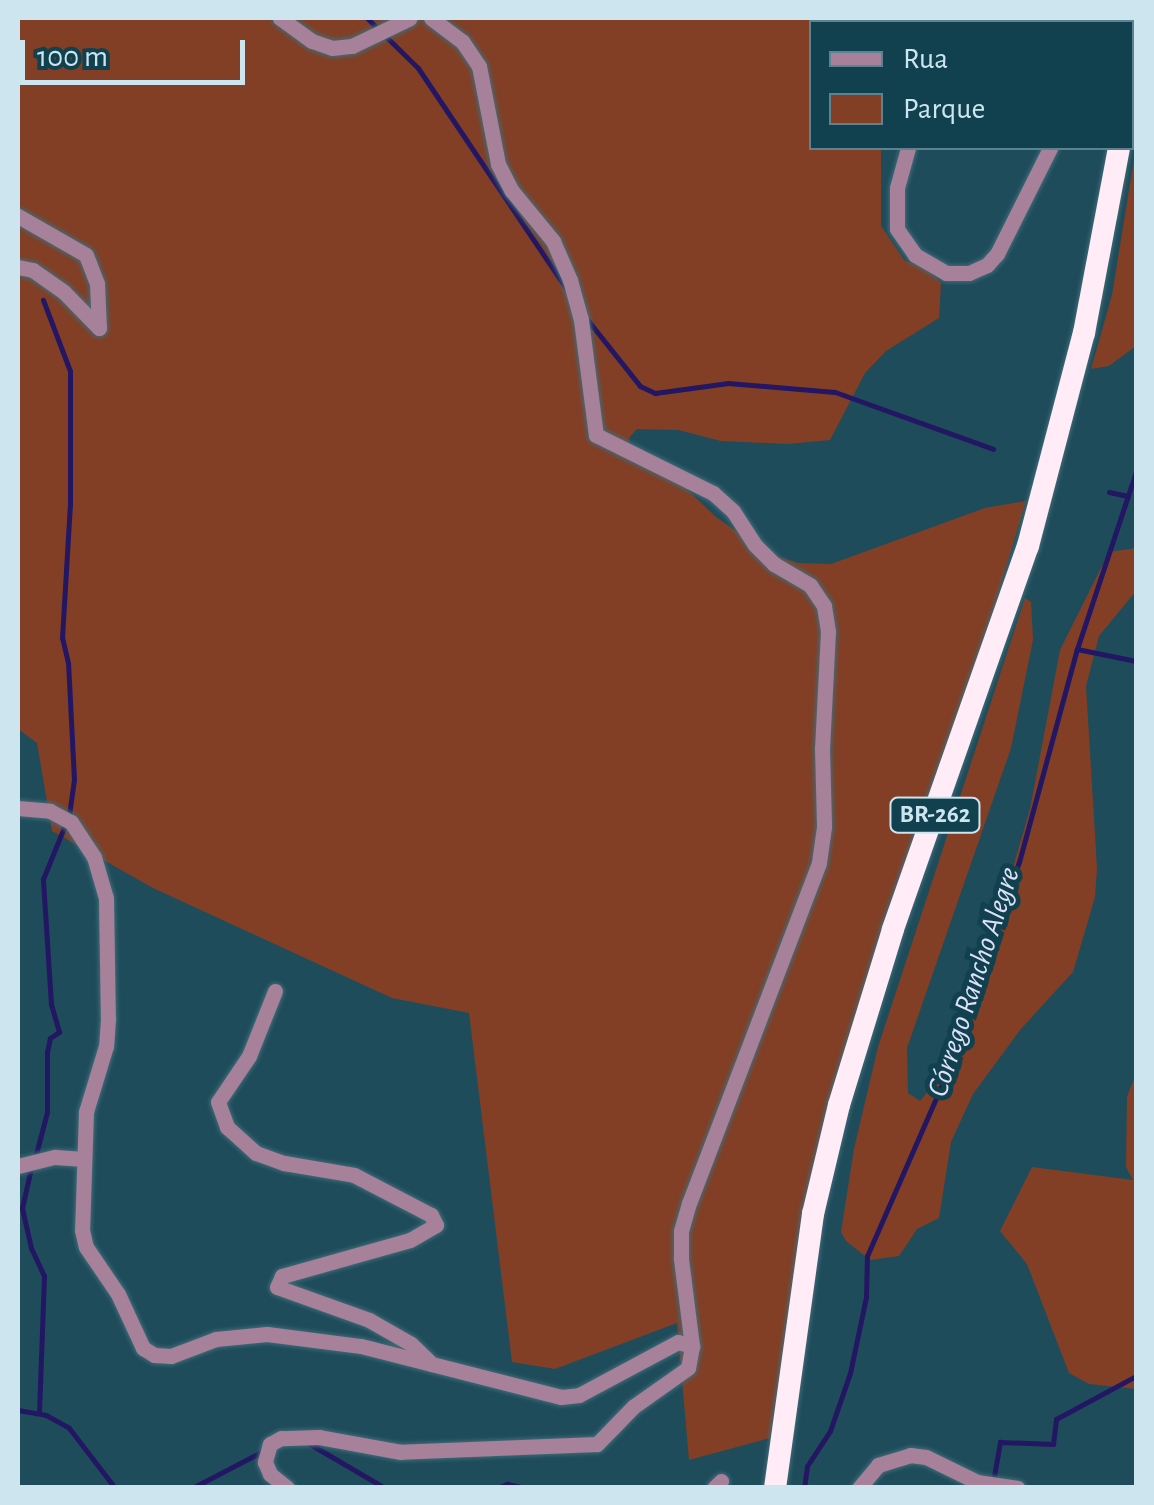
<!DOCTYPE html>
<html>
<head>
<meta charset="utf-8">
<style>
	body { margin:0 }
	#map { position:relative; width:1154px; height:1505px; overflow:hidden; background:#1e4c5b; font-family:"Alegreya Sans",sans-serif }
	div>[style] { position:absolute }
	.green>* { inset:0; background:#823f25 }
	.stream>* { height:5px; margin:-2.5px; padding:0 2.5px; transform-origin:2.5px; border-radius:2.5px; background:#231764 }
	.roads { filter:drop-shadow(0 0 2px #416b78) drop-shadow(0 0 2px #416b78) }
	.minor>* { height:15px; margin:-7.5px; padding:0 7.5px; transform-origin:7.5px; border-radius:7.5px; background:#a78199 }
	.highway>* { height:22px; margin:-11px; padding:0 11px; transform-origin:11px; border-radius:11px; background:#ffecf7 }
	span { translate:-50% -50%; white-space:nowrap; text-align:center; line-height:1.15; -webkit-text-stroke:10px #11414f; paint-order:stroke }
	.shield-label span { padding:2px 8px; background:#11414f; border:2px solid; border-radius:8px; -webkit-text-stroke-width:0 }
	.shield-label { font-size:25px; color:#cde5ee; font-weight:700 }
	.water-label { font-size:30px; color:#dfe1f8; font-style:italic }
	.frame { position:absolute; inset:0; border:20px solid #cde5ee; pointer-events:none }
	.legend { position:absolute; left:809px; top:20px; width:325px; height:130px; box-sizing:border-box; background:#11414f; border:2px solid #5c838f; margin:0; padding:12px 18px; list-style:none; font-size:30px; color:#cde5ee }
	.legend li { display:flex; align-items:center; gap:20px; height:50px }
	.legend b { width:50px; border:2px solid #5c838f }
	.scale { position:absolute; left:20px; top:40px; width:225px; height:45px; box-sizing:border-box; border:5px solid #cde5ee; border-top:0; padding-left:12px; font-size:30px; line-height:35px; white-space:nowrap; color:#cde5ee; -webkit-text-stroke:8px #11414f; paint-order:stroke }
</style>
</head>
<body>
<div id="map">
	<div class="green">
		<i style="clip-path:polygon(18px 18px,824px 18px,825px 22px,812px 22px,812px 148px,881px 148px,881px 226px,905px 261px,925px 267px,941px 283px,939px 318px,886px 351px,865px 373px,830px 440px,787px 444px,721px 441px,678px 430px,637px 429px,629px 438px,632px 453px,675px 478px,716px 517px,768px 553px,798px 563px,831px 564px,985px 508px,1026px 501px,797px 1262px,770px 1438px,689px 1460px,677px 1323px,555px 1369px,512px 1362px,469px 1013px,392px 998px,153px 888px,52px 831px,37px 743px,18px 729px)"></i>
		<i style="clip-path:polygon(1136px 147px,1136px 346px,1109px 366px,1091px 369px,1112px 295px)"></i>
		<i style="clip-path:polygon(1136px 548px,1136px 591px,1099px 636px,1086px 686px,1097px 868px,1095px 897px,1073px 972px,1020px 1030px,973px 1094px,951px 1142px,939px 1218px,917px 1229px,899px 1256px,870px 1260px,846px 1241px,841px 1232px,854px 1149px,878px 1047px,1025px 598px,1031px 602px,1033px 640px,1011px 748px,907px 1048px,908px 1093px,920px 1101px,939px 1078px,961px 1038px,975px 965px,1012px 871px,1030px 809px,1060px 650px,1109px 552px)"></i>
		<i style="clip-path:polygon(1136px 1073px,1136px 1389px,1089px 1384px,1069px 1373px,1027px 1264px,1000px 1231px,1032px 1167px,1133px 1180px,1126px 1167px,1127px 1097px)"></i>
	</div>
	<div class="stream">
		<i style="left:367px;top:18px;width:71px;rotate:44.4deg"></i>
		<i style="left:418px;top:68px;width:265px;rotate:56.1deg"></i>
		<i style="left:586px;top:318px;width:87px;rotate:51.5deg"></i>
		<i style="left:640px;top:386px;width:17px;rotate:25deg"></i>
		<i style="left:655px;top:393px;width:74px;rotate:-7.8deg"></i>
		<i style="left:728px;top:383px;width:107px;rotate:4.8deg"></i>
		<i style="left:835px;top:392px;width:168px;rotate:19.8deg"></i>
		<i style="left:1109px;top:492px;width:19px;rotate:12deg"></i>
		<i style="left:1077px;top:649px;width:60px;rotate:11.5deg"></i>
		<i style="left:35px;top:1158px;width:48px;rotate:-75.4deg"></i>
		<i style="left:47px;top:1112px;width:60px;rotate:-90deg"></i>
		<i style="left:47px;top:1052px;width:14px;rotate:-78deg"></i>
		<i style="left:50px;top:1038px;width:11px;rotate:-34deg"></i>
		<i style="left:59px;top:1032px;width:29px;rotate:-106deg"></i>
		<i style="left:51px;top:1004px;width:125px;rotate:-93.7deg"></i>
		<i style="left:43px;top:879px;width:69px;rotate:-67.9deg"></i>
		<i style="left:69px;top:815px;width:35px;rotate:-82deg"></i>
		<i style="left:74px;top:780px;width:117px;rotate:-92.9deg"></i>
		<i style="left:68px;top:663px;width:26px;rotate:-103deg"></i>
		<i style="left:62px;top:638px;width:133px;rotate:-86.6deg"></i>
		<i style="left:70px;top:505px;width:134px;rotate:-90deg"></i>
		<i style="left:70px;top:371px;width:76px;rotate:-110.8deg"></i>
		<i style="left:31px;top:1168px;width:41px;rotate:102.7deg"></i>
		<i style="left:22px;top:1208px;width:41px;rotate:77.3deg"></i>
		<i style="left:31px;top:1248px;width:31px;rotate:65deg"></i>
		<i style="left:44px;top:1276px;width:137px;rotate:92.1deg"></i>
		<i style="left:18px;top:1410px;width:28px;rotate:10deg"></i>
		<i style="left:46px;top:1415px;width:26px;rotate:29deg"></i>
		<i style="left:69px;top:1428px;width:76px;rotate:52.5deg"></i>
		<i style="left:308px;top:1443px;width:89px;rotate:30.3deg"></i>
		<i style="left:993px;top:1482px;width:41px;rotate:-80.1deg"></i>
		<i style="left:1000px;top:1442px;width:53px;rotate:2.2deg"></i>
		<i style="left:1053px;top:1444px;width:25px;rotate:-83deg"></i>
		<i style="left:1056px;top:1419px;width:91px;rotate:-28.3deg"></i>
		<i style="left:192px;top:1488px;width:80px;rotate:-27.5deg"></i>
		<i style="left:497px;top:1488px;width:11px;rotate:-22deg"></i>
		<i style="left:507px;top:1484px;width:19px;rotate:12deg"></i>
		<i style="left:804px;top:1488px;width:22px;rotate:-82deg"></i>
		<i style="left:807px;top:1466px;width:42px;rotate:-56.7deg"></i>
		<i style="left:830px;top:1431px;width:61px;rotate:-71deg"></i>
		<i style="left:850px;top:1373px;width:78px;rotate:-78.1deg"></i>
		<i style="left:866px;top:1297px;width:41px;rotate:-88.6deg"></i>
		<i style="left:867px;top:1256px;width:200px;rotate:-66.4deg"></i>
		<i style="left:947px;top:1073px;width:223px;rotate:-71.2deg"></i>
		<i style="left:1019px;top:862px;width:221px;rotate:-74.8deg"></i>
		<i style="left:1077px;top:649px;width:187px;rotate:-71.6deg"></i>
	</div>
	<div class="roads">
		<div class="minor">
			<i style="left:280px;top:18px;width:39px;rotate:36deg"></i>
			<i style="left:312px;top:41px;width:21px;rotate:19deg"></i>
			<i style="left:332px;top:48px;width:20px;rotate:-6deg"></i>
			<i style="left:352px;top:46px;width:64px;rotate:-25.8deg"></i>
			<i style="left:431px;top:18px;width:39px;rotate:37deg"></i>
			<i style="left:462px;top:41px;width:30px;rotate:56deg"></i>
			<i style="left:479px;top:66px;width:100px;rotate:79deg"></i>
			<i style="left:498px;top:164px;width:30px;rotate:63deg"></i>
			<i style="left:512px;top:191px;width:65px;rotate:50.6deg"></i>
			<i style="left:553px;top:241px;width:43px;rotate:66.4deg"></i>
			<i style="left:570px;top:280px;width:41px;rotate:74.6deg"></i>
			<i style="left:581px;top:320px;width:116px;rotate:82.6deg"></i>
			<i style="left:596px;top:435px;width:131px;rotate:26.4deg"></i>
			<i style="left:713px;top:493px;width:27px;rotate:42deg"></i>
			<i style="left:733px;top:511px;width:40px;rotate:57.1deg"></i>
			<i style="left:755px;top:545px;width:27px;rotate:45deg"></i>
			<i style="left:774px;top:564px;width:42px;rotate:30.3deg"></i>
			<i style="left:810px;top:585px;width:25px;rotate:56deg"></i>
			<i style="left:824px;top:606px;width:25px;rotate:81deg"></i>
			<i style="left:828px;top:631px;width:117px;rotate:92.9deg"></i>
			<i style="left:822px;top:748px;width:79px;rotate:88.5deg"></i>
			<i style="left:824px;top:827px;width:36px;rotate:98deg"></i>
			<i style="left:819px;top:863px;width:364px;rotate:110.9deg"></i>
			<i style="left:689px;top:1203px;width:29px;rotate:106deg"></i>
			<i style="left:681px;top:1231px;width:28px;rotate:90deg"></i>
			<i style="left:681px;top:1259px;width:88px;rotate:82.8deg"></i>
			<i style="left:881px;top:18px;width:4px;rotate:63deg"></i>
			<i style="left:1081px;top:22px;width:4px;rotate:-76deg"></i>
			<i style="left:908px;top:148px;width:41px;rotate:105.4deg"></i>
			<i style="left:897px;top:188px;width:41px;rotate:90deg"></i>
			<i style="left:897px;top:229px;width:32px;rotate:55deg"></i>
			<i style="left:915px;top:255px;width:36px;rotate:30deg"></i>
			<i style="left:946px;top:273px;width:23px"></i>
			<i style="left:969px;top:273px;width:20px;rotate:-24deg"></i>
			<i style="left:987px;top:265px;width:15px;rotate:-48deg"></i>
			<i style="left:997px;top:254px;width:119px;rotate:-63.4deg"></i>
			<i style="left:18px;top:216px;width:78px;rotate:29.8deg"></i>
			<i style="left:86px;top:255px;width:30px;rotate:69deg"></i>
			<i style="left:97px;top:283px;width:45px;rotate:87.5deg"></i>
			<i style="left:99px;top:328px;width:50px;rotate:-134.2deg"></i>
			<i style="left:64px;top:292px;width:38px;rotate:-145deg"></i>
			<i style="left:33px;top:270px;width:15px;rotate:-169deg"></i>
			<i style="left:18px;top:808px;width:32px;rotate:5deg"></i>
			<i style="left:50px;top:811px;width:24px;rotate:28deg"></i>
			<i style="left:71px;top:822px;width:42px;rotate:56.7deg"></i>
			<i style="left:94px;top:857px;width:43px;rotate:73.7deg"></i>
			<i style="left:106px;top:898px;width:121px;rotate:89.1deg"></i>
			<i style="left:108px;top:1019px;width:27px;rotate:94deg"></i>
			<i style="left:106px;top:1046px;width:69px;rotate:106.9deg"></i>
			<i style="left:86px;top:1112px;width:118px;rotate:91.9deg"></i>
			<i style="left:82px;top:1230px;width:17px;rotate:77deg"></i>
			<i style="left:86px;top:1247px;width:57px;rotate:55.8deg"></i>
			<i style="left:118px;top:1294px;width:60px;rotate:65.2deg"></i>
			<i style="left:143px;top:1348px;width:13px;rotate:32deg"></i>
			<i style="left:154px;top:1355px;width:17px;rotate:3deg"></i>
			<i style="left:171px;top:1356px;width:48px;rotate:-20.7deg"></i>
			<i style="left:216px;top:1339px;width:51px;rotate:-5.6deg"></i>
			<i style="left:267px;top:1334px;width:95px;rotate:7.3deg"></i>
			<i style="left:361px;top:1346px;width:206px;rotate:14.3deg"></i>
			<i style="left:561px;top:1397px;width:18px;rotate:-6deg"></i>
			<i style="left:579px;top:1395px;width:112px;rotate:-28.2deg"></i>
			<i style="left:678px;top:1342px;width:15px;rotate:16deg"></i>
			<i style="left:692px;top:1346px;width:22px;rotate:100deg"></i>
			<i style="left:688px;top:1368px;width:67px;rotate:144.7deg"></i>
			<i style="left:633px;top:1407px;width:52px;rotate:134.2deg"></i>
			<i style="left:597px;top:1444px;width:196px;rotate:177.7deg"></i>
			<i style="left:401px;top:1452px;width:83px;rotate:-169.6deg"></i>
			<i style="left:319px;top:1437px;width:38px;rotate:178deg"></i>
			<i style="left:281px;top:1438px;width:13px;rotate:151deg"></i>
			<i style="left:270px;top:1444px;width:19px;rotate:106deg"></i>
			<i style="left:265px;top:1462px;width:13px;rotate:67deg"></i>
			<i style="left:270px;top:1474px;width:22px;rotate:39deg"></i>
			<i style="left:275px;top:991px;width:70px;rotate:111.8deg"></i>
			<i style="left:249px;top:1056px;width:55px;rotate:124deg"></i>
			<i style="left:218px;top:1102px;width:27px;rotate:70deg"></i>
			<i style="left:227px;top:1127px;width:39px;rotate:42deg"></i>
			<i style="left:256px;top:1153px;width:30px;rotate:20deg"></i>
			<i style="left:284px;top:1163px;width:71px;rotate:9.7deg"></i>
			<i style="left:354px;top:1175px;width:87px;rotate:27.5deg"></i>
			<i style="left:431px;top:1215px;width:11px;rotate:63deg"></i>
			<i style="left:436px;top:1225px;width:30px;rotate:150deg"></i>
			<i style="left:410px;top:1240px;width:133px;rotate:164.3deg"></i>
			<i style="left:282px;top:1276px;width:12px;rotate:114deg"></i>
			<i style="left:277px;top:1287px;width:98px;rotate:19.7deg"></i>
			<i style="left:369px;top:1320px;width:48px;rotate:29.7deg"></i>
			<i style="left:411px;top:1344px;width:29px;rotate:44deg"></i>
			<i style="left:18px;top:1166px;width:38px;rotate:-14deg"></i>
			<i style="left:55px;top:1157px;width:26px;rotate:4deg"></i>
			<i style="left:714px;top:1488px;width:10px;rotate:-45deg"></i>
			<i style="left:859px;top:1488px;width:30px;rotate:-50deg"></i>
			<i style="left:878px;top:1465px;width:34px;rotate:-17deg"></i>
			<i style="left:910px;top:1455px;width:16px;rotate:7deg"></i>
			<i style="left:926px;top:1457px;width:57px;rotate:26.1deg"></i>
			<i style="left:977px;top:1482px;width:41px;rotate:8.3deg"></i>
		</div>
		<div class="highway">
			<i style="left:1132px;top:74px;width:30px;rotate:-82deg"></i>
			<i style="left:775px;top:1488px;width:277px;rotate:-82.1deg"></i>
			<i style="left:813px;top:1214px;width:112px;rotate:-76.6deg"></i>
			<i style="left:839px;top:1105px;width:184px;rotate:-72.9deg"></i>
			<i style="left:893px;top:929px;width:406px;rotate:-70.6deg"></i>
			<i style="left:1028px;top:546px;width:220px;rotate:-75.3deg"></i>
			<i style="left:1084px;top:333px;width:188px;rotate:-79.3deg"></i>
		</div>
	</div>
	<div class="shield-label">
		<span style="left:935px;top:815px">BR-262</span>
	</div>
	<div class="water-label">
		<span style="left:974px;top:982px;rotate:-72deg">Córrego Rancho Alegre</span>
	</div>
	<div class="frame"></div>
	<ul class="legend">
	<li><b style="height:12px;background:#a78199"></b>Rua</li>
	<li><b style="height:28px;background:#823f25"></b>Parque</li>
	</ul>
	<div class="scale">100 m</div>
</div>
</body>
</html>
